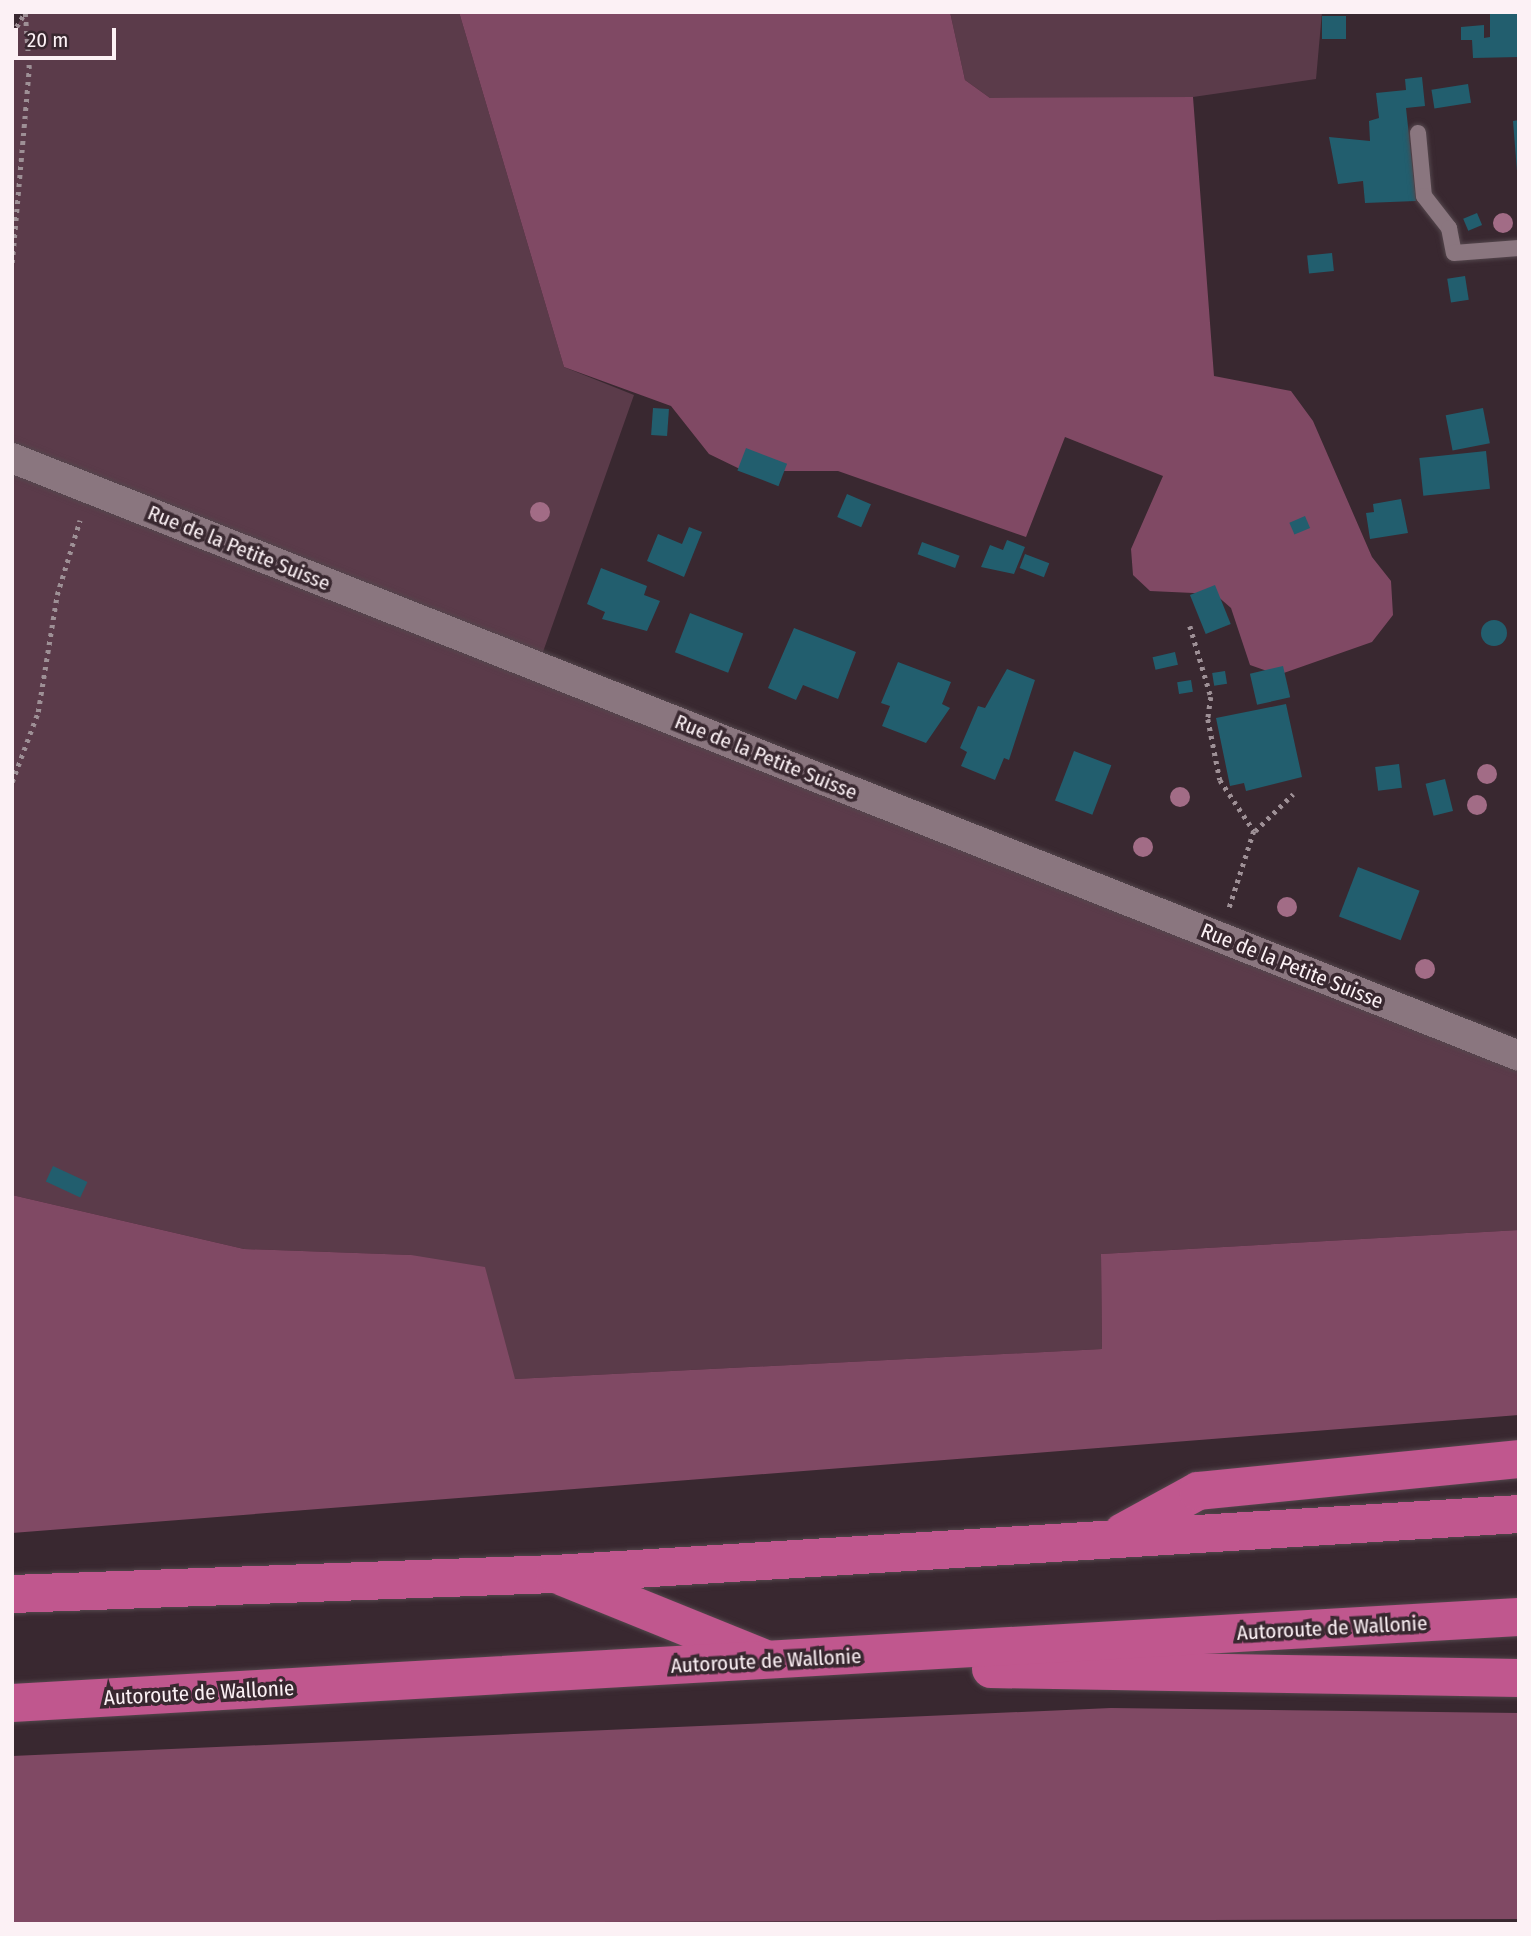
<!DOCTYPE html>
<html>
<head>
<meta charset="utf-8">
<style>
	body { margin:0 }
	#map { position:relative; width:1531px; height:1936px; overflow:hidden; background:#392830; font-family:"Fira Sans Condensed",sans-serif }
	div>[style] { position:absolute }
	.green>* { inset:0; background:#5b3b4a }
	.forest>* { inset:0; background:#804964 }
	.building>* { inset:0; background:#225e6e; transform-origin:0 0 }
	.round { border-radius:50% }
	.path>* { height:4.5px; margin-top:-2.25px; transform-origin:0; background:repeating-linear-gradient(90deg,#9e9096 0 3.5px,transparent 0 8.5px) }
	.roads { filter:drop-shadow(0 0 2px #54474d) drop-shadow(0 0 2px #54474d) }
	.lane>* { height:16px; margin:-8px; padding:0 8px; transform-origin:8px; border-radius:8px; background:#8a767f }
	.street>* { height:30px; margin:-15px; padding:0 15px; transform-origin:15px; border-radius:15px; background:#8a767f }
	.highway>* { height:38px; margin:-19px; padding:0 19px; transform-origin:19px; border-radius:19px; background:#c0578e }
	.trees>* { width:20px; height:20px; margin:-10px; border-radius:50%; background:#a26c86 }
	span { translate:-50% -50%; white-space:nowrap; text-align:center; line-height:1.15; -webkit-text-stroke:7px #392830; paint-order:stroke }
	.street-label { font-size:21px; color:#fcf1f5 }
	.frame { position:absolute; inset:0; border:14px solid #fcf1f5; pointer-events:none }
	.scale { position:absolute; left:14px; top:28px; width:102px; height:32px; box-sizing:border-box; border:4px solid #fcf1f5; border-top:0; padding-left:9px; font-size:21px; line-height:24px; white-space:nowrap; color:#fcf1f5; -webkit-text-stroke:5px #392830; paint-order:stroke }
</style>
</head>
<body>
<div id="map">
	<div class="green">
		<i style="clip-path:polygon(25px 12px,459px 12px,564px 367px,634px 395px,538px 666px,1519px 1067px,1519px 1230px,1101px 1254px,1102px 1349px,515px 1379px,411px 1255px,244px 1249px,12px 1195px,12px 34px)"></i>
		<i style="clip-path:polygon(950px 12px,1322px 12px,1316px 79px,1193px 97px,1076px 100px,990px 98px,965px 80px)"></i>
	</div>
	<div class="forest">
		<i style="clip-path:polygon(459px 12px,950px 12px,965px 80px,990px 98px,1193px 97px,1214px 376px,1291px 391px,1313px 421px,1372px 557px,1391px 581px,1393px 615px,1372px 642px,1278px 675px,1250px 665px,1231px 608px,1215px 594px,1150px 591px,1133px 575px,1131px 549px,1163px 476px,1065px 437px,1026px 537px,838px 471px,744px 471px,709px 454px,671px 406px,564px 367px)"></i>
		<i style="clip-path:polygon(12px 1195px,244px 1249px,411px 1255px,485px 1267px,515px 1379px,1102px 1349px,1101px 1254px,1519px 1230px,1519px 1415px,12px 1533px)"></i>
		<i style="clip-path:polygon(1111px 1708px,1519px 1713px,1519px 1919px,12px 1924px,12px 1756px)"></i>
	</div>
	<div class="building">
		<i style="clip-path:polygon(1490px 12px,1519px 12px,1519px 57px,1473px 58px,1472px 40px,1461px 40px,1461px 27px,1484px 25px,1484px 38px,1490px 37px)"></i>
		<i style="left:1322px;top:16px;width:24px;height:23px"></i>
		<i style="clip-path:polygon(1422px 77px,1425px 106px,1406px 108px,1416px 201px,1365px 203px,1363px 181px,1338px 184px,1329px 137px,1370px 141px,1369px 121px,1379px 118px,1376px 93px,1406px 90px,1405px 79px)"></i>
		<i style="left:1468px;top:84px;width:19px;height:37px;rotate:81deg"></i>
		<i style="clip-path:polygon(1519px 120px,1519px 171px,1517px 171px,1513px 121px)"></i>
		<i style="left:1477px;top:213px;width:13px;height:15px;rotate:67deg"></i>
		<i style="left:1332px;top:253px;width:18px;height:25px;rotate:84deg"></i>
		<i style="left:1465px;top:276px;width:24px;height:18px;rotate:81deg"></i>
		<i style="left:653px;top:408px;width:16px;height:27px;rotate:4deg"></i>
		<i style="left:1483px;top:408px;width:36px;height:38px;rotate:79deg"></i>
		<i style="left:746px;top:448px;width:44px;height:24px;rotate:21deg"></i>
		<i style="left:1486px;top:451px;width:38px;height:67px;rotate:84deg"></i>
		<i style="left:847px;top:494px;width:26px;height:25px;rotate:23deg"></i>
		<i style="clip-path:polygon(1401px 499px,1408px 533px,1370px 539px,1366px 513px,1374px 512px,1373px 504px)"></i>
		<i style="left:1305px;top:516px;width:13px;height:17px;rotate:67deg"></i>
		<i style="clip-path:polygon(689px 527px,702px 532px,684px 577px,647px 561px,658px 534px,682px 544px)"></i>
		<i style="clip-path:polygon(1007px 540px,1025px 547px,1014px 574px,981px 567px,990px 545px,1003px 550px)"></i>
		<i style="left:922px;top:542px;width:40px;height:13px;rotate:20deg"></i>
		<i style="left:1025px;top:554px;width:26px;height:15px;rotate:21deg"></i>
		<i style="clip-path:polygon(601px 568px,647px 586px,644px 595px,660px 601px,647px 631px,602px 619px,605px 612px,587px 604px)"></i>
		<i style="left:1215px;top:585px;width:42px;height:27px;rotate:68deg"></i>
		<i style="left:690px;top:613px;width:57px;height:42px;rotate:21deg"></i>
		<i class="round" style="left:1481px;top:620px;width:26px;height:26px"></i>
		<i style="clip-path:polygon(794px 628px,856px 652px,838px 699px,803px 685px,796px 700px,768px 688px)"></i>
		<i style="left:1175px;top:652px;width:13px;height:23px;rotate:77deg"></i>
		<i style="clip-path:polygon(898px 662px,951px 682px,942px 704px,950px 708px,926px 743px,882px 726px,890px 706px,881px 703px)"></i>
		<i style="left:1283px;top:666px;width:32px;height:34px;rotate:77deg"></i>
		<i style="clip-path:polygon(1007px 669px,1035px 680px,1009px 760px,1004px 758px,995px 780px,961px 766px,967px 752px,960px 748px,978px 706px,985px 708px)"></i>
		<i style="left:1225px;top:671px;width:13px;height:13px;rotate:81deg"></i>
		<i style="left:1191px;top:680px;width:12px;height:14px;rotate:81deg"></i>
		<i style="clip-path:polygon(1286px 704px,1302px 777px,1246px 791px,1244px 783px,1230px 786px,1216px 718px)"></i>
		<i style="left:1074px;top:751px;width:40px;height:53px;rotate:21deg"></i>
		<i style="left:1399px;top:764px;width:24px;height:24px;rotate:83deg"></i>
		<i style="left:1445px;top:779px;width:33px;height:20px;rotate:76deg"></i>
		<i style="left:1358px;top:867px;width:66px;height:53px;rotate:21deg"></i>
		<i style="left:53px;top:1166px;width:38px;height:17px;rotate:25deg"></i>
	</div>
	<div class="path">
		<i style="left:12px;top:34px;width:23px;rotate:-59deg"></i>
		<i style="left:12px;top:263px;width:196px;rotate:-85deg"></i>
		<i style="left:29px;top:68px;width:56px;rotate:-94.1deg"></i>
		<i style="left:1190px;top:626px;width:74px;rotate:73.5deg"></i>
		<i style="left:1211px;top:697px;width:22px;rotate:98deg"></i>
		<i style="left:1208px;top:719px;width:62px;rotate:78.9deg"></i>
		<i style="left:1220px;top:780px;width:61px;rotate:56.3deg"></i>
		<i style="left:1254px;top:831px;width:82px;rotate:107.8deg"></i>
		<i style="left:12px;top:782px;width:75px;rotate:-69.6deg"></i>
		<i style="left:38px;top:712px;width:119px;rotate:-80.8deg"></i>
		<i style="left:57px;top:595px;width:78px;rotate:-73deg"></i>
		<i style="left:1255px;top:831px;width:53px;rotate:-44.2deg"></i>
	</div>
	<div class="roads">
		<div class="lane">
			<i style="left:1418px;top:133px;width:63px;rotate:84.6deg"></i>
			<i style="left:1424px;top:196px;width:41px;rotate:52deg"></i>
			<i style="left:1449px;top:228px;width:25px;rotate:79deg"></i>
			<i style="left:1454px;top:253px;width:65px;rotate:-4.4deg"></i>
		</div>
		<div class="street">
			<i style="left:12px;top:458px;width:1621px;rotate:21.64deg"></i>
		</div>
		<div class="highway">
			<i style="left:1123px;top:1532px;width:85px;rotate:-28.7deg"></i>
			<i style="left:1198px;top:1491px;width:323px;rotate:-5.7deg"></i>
			<i style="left:563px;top:1577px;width:214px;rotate:22deg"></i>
			<i style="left:12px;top:1594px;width:543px;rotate:-2.11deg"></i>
			<i style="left:555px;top:1574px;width:966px;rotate:-3.56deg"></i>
			<i style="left:991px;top:1669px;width:528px;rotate:0.98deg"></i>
			<i style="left:12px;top:1703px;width:1509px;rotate:-3.27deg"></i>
		</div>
	</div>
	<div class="trees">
		<i style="left:1503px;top:223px"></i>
		<i style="left:540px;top:512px"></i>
		<i style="left:1487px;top:774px"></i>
		<i style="left:1180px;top:797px"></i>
		<i style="left:1477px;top:805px"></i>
		<i style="left:1143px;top:847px"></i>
		<i style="left:1287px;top:907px"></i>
		<i style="left:1425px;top:969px"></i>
	</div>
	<div class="street-label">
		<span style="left:239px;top:548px;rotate:22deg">Rue de la Petite Suisse</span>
		<span style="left:766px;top:757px;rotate:22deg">Rue de la Petite Suisse</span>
		<span style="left:1292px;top:966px;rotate:22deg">Rue de la Petite Suisse</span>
		<span style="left:1332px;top:1628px;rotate:-3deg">Autoroute de Wallonie</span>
		<span style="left:766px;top:1661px;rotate:-3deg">Autoroute de Wallonie</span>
		<span style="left:199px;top:1693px;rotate:-3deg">Autoroute de Wallonie</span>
	</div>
	<div class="frame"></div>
	<div class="scale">20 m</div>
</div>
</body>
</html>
